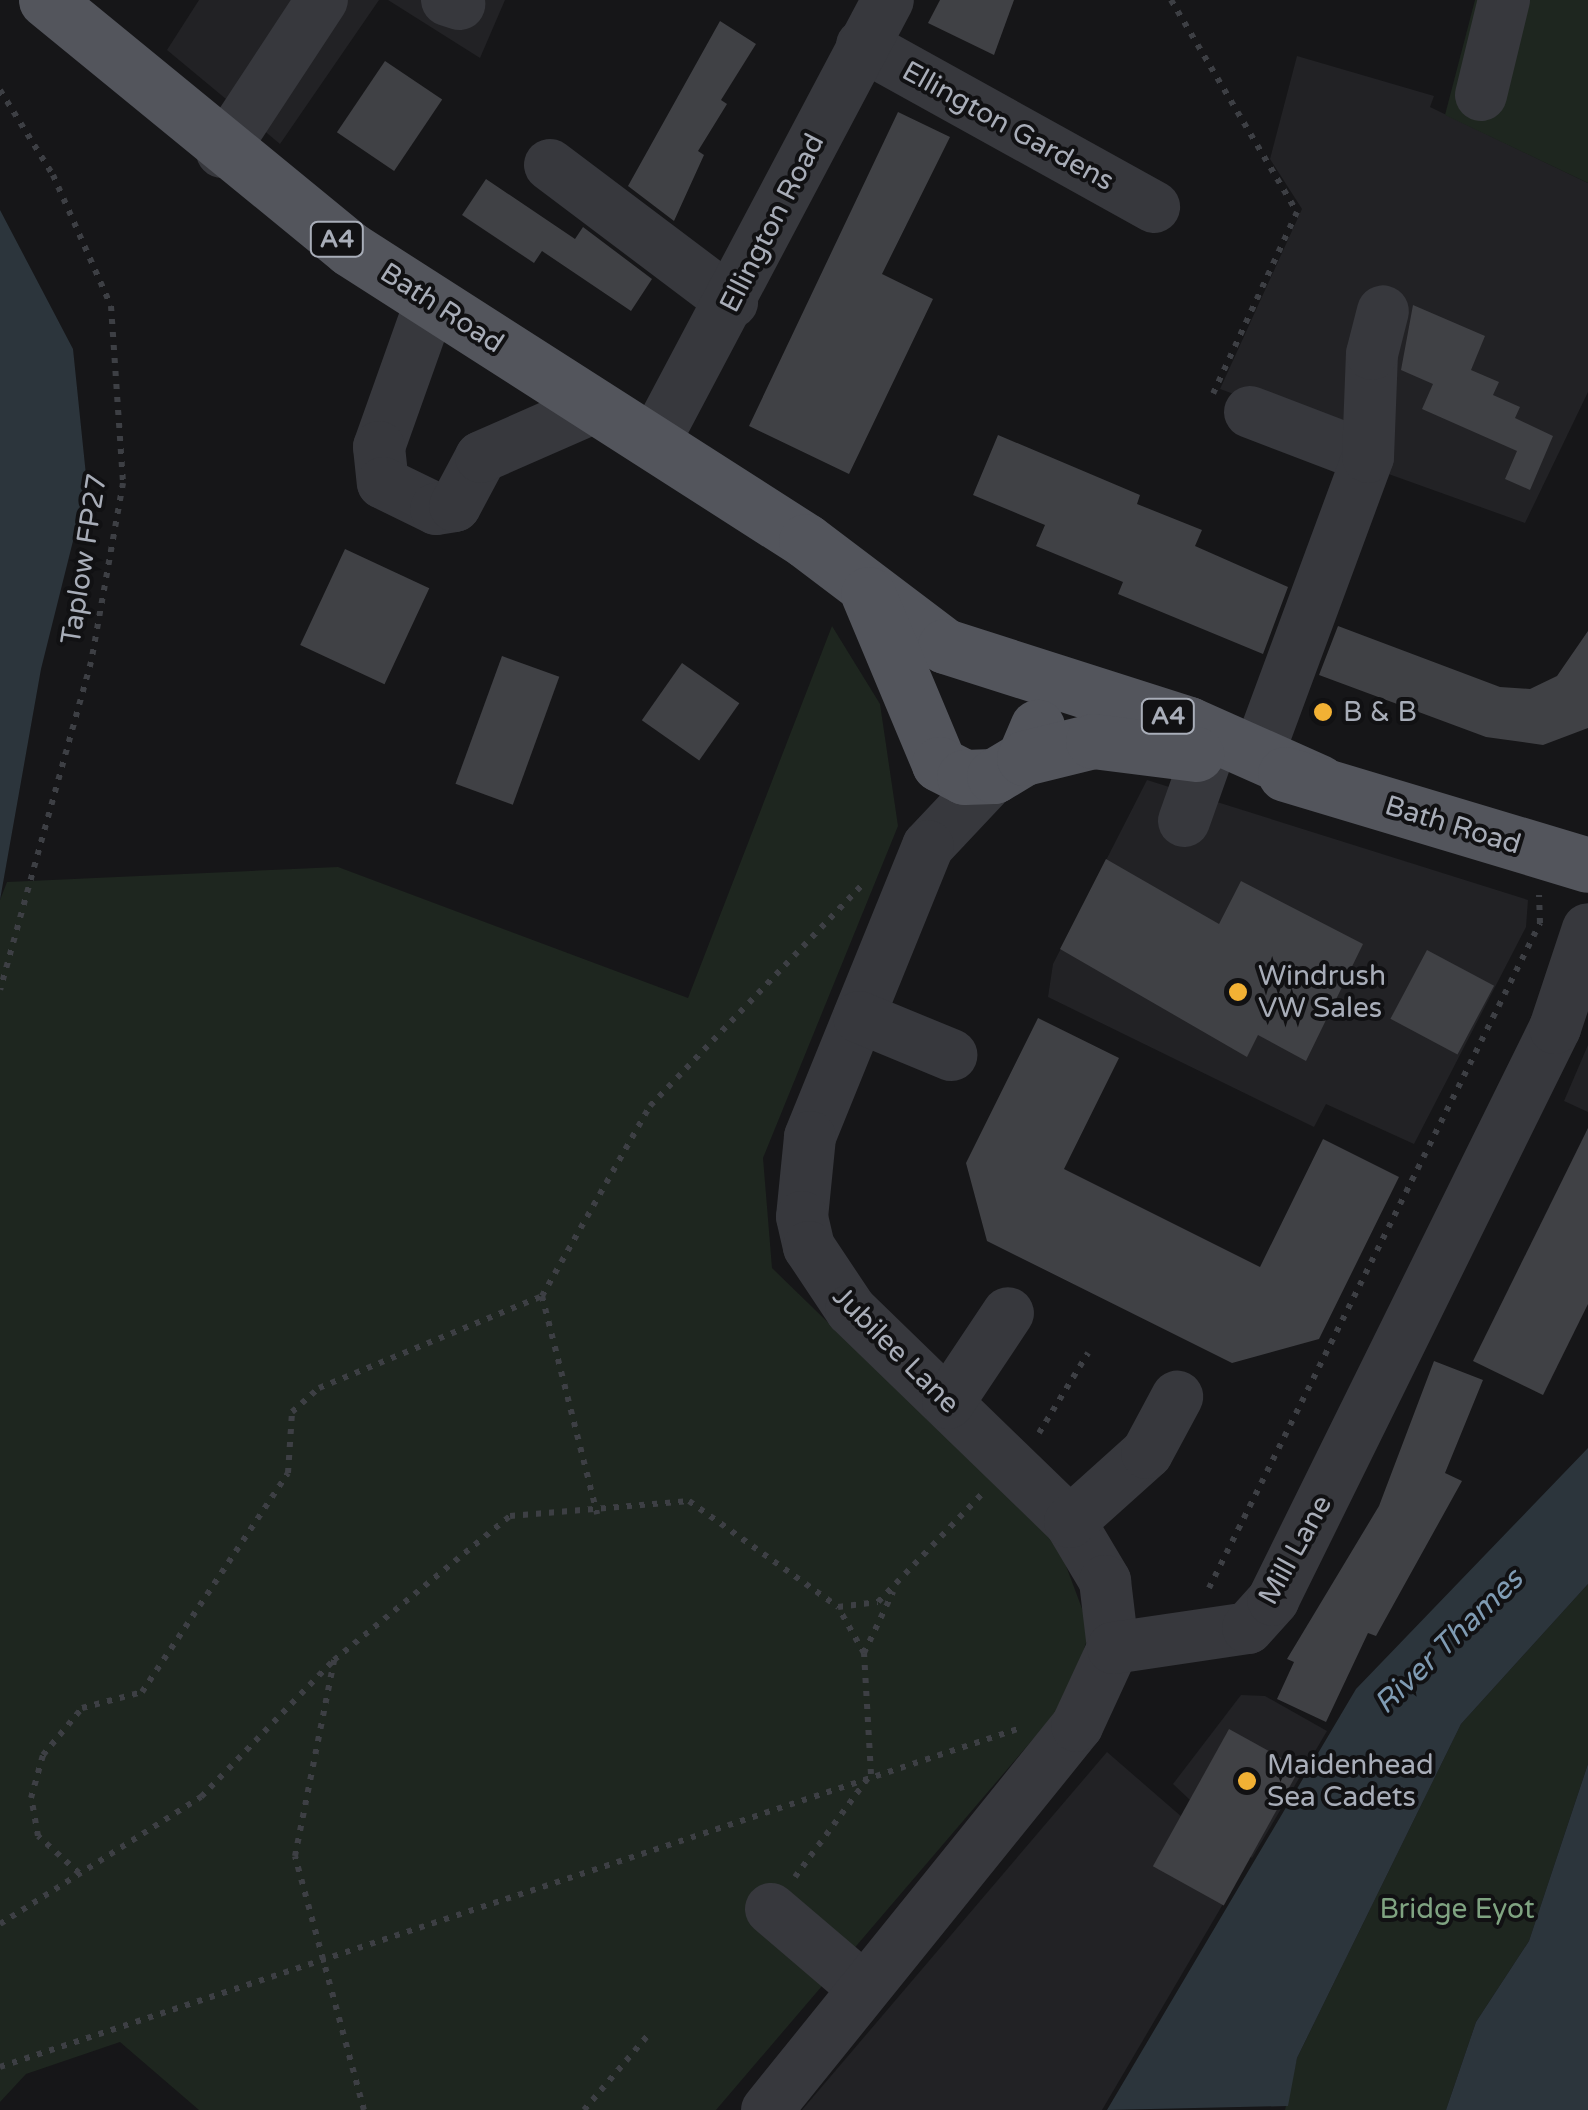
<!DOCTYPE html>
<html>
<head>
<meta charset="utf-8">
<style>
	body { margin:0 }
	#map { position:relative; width:1588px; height:2110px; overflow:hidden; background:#161618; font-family:"Varela Round",sans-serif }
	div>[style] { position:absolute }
	.built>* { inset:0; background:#222225 }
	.green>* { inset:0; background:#1e261f }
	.water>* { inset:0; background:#2c353c }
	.building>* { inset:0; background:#404145; transform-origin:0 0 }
	.path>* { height:6px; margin-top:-3px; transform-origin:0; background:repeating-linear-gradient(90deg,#3d3f44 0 5px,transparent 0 13px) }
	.minor>* { height:52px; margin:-26px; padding:0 26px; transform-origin:26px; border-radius:26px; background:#37383d }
	.major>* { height:55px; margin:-27.5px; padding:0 27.5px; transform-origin:27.5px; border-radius:27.5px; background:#53555c }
	.dots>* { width:28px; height:28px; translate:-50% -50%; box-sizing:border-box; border:5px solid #111113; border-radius:50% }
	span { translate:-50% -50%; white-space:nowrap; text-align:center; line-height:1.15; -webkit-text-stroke:8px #111113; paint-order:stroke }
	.shield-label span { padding:2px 8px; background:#111113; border:2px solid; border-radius:8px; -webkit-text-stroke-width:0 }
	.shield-label { font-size:25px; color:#a8adb8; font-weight:700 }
	.street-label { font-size:28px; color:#a8adb8 }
	.poi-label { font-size:28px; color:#a8adb8 }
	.left { translate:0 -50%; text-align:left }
	.park-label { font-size:28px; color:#7fa381 }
	.water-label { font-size:30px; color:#7f9bb3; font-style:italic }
</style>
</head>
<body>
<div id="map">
	<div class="built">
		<i style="clip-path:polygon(199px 0,379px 0,280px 144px,167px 50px)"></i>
		<i style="clip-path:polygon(388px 0,505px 0,480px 58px)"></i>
		<i style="clip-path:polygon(1297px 56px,1434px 96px,1430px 107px,1588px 183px,1588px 392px,1525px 523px,1383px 472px,1393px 452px,1220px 389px,1302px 209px,1270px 159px)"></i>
		<i style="clip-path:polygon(1147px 780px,1528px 900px,1526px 927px,1414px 1144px,1326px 1104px,1314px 1127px,1048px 997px,1053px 964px)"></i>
		<i style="clip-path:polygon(1588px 1045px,1588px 1112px,1564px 1101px)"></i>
		<i style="clip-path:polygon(1241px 1695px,1265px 1696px,1327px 1731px,1252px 1858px,1173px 1784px)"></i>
		<i style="clip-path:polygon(1107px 1752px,1243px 1870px,1102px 2110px,802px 2110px)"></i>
	</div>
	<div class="green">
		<i style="clip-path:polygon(1475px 0,1588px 0,1588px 183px,1445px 115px)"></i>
		<i style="clip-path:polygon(832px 626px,880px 704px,898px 826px,763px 1158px,772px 1268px,1059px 1547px,1090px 1630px,1069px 1697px,716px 2110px,199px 2110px,120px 2042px,26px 2074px,0 2102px,0 900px,7px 882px,338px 867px,688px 998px)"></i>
		<i style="clip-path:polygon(1588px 1584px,1588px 1764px,1529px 1941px,1476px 2022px,1446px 2110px,1285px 2110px,1297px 2058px,1461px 1724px)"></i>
	</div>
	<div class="water">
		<i style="clip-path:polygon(0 210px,73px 349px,87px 485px,41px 669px,0 900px)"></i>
		<i style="clip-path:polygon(1588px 1448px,1588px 1584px,1461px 1724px,1297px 2058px,1288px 2106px,1107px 2110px,1356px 1689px)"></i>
		<i style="clip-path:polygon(1588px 1764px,1588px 2110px,1446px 2110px,1476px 2022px,1529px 1941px)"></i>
	</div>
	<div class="building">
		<i style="clip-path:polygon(940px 0,1014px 0,994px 55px,928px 23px)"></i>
		<i style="clip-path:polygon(720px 21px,756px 44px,721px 100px,727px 104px,698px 151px,704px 155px,674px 221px,628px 186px)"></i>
		<i style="left:385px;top:61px;width:69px;height:86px;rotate:34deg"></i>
		<i style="clip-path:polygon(898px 112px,950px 137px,882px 274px,933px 299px,849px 474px,749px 426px)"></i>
		<i style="clip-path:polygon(486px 179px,575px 239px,583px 227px,652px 279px,631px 311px,542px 251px,534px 263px,462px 215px)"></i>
		<i style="clip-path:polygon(1413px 305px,1485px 336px,1471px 370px,1499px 382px,1493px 395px,1520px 407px,1515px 418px,1553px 436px,1530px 490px,1505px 479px,1517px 451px,1422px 409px,1433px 384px,1401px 370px)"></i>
		<i style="clip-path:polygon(998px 435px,1140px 495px,1137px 504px,1202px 530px,1195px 546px,1288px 587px,1263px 654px,1118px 594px,1123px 582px,1036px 546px,1045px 525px,973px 495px)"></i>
		<i style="left:345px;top:549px;width:93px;height:106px;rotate:25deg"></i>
		<i style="clip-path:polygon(1338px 626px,1500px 687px,1530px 689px,1557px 676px,1588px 631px,1588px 728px,1543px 745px,1486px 737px,1319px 675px)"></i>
		<i style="left:502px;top:656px;width:61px;height:136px;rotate:20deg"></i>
		<i style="left:682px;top:663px;width:70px;height:70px;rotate:35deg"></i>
		<i style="clip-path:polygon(1106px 859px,1219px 924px,1241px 881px,1363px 944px,1306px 1061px,1258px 1035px,1247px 1057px,1060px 949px)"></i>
		<i style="left:1427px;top:950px;width:76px;height:78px;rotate:28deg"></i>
		<i style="clip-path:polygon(1038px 1018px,1119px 1058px,1064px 1169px,1260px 1267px,1323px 1139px,1399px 1177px,1319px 1339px,1232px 1363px,987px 1241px,966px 1163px)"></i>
		<i style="clip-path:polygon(1588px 1128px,1588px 1304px,1543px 1395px,1473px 1361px)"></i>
		<i style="clip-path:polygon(1434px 1361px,1483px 1380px,1445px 1473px,1462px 1481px,1376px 1636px,1368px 1633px,1326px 1722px,1277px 1699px,1294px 1662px,1287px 1659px,1379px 1506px)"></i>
		<i style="left:1229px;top:1729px;width:81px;height:157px;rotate:29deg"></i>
	</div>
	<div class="path">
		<i style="left:1171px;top:0;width:247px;rotate:59.3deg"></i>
		<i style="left:1297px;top:212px;width:200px;rotate:114.8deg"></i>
		<i style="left:0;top:90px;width:100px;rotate:58.1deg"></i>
		<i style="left:53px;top:175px;width:143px;rotate:66.1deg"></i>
		<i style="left:111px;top:306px;width:177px;rotate:86.1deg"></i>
		<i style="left:123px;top:483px;width:182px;rotate:100.1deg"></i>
		<i style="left:91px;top:662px;width:340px;rotate:105.5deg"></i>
		<i style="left:542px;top:1296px;width:225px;rotate:75.8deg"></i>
		<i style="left:1039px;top:1433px;width:94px;rotate:-58.5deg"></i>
		<i style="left:1209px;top:1588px;width:743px;rotate:-63.54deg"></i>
		<i style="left:1540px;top:923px;width:28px;rotate:-92deg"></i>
		<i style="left:864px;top:1653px;width:53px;rotate:-119.5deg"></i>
		<i style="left:838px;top:1607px;width:40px;rotate:-7.1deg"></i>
		<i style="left:878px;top:1602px;width:151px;rotate:-46.1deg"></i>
		<i style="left:79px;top:1873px;width:55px;rotate:-137.9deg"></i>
		<i style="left:38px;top:1836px;width:39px;rotate:-100deg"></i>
		<i style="left:31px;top:1798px;width:45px;rotate:-74.4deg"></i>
		<i style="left:43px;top:1755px;width:61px;rotate:-50.3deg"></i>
		<i style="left:82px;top:1708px;width:62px;rotate:-14.9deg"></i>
		<i style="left:142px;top:1692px;width:263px;rotate:-56.3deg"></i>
		<i style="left:288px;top:1473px;width:61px;rotate:-86.2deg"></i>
		<i style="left:292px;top:1412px;width:36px;rotate:-42deg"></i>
		<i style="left:319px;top:1388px;width:241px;rotate:-22.4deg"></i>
		<i style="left:542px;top:1296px;width:219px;rotate:-60.4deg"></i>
		<i style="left:650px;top:1106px;width:312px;rotate:-46.2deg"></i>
		<i style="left:795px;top:1877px;width:128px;rotate:-53.6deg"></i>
		<i style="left:871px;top:1774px;width:121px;rotate:-93.3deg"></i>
		<i style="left:864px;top:1653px;width:68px;rotate:-64.6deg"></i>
		<i style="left:0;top:1924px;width:238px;rotate:-32.3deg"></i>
		<i style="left:201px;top:1797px;width:190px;rotate:-45.9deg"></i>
		<i style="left:0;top:2067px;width:1076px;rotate:-18.37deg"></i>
		<i style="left:364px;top:2110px;width:263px;rotate:-105.2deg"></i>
		<i style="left:295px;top:1856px;width:200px;rotate:-78.7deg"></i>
		<i style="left:334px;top:1660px;width:227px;rotate:-39.3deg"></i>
		<i style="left:510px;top:1516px;width:180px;rotate:-4.8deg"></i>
		<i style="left:689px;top:1501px;width:183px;rotate:35.4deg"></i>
		<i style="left:584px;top:2110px;width:100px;rotate:-49.5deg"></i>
	</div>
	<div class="minor">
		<i style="left:447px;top:0;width:13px;rotate:18deg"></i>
		<i style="left:862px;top:45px;width:334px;rotate:29deg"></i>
		<i style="left:1481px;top:95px;width:98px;rotate:-76.4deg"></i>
		<i style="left:222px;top:152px;width:182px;rotate:-56.7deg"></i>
		<i style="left:550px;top:165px;width:228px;rotate:37deg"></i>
		<i style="left:431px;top:301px;width:155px;rotate:109.6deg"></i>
		<i style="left:379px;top:447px;width:36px;rotate:84deg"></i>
		<i style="left:383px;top:483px;width:59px;rotate:26.1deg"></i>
		<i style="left:436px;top:509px;width:19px;rotate:-9deg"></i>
		<i style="left:455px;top:506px;width:55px;rotate:-62deg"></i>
		<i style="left:481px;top:457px;width:124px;rotate:-23.7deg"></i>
		<i style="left:1250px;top:412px;width:126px;rotate:20.9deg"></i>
		<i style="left:1368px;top:457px;width:317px;rotate:110.3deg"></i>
		<i style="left:653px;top:444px;width:502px;rotate:-62.11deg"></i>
		<i style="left:1368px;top:457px;width:103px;rotate:-87.8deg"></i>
		<i style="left:1372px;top:354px;width:44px;rotate:-75.7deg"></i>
		<i style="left:994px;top:776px;width:96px;rotate:133.3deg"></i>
		<i style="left:928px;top:846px;width:314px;rotate:112.1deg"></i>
		<i style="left:810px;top:1137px;width:80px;rotate:95.7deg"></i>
		<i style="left:802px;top:1217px;width:31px;rotate:77deg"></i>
		<i style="left:809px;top:1247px;width:76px;rotate:56.3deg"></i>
		<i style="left:851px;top:1310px;width:305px;rotate:44.1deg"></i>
		<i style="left:1070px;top:1522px;width:69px;rotate:59.3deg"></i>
		<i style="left:1105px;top:1581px;width:67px;rotate:83.2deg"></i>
		<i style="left:1184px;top:821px;width:69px;rotate:-70.5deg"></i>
		<i style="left:859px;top:1017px;width:100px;rotate:22.4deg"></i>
		<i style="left:948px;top:1403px;width:108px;rotate:-56.3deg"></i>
		<i style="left:1070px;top:1522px;width:103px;rotate:-41.9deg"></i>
		<i style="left:1147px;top:1453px;width:64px;rotate:-61.8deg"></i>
		<i style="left:771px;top:1909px;width:118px;rotate:40.5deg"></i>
		<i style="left:767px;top:2110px;width:494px;rotate:-51.1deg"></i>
		<i style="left:1077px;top:1726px;width:86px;rotate:-65.2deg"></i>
		<i style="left:1113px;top:1648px;width:136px;rotate:-8.4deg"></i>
		<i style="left:1248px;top:1628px;width:38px;rotate:-48deg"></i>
		<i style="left:1273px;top:1600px;width:638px;rotate:-63.76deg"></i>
		<i style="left:1555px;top:1028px;width:104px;rotate:-71.6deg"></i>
	</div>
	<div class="major">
		<i style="left:46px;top:0;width:393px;rotate:39.3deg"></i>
		<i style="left:350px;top:249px;width:541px;rotate:32.63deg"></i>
		<i style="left:806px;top:541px;width:174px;rotate:37.1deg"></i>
		<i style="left:945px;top:646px;width:256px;rotate:17.7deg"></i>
		<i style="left:1189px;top:724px;width:142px;rotate:24deg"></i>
		<i style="left:868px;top:594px;width:184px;rotate:67.3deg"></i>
		<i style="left:939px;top:764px;width:28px;rotate:27deg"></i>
		<i style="left:964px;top:777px;width:30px;rotate:-2deg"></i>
		<i style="left:994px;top:776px;width:35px;rotate:-31deg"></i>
		<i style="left:1024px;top:758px;width:34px;rotate:-67deg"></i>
		<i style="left:1024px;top:758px;width:71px;rotate:-13.8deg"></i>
		<i style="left:1093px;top:741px;width:104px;rotate:7.2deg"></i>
		<i style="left:1285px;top:774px;width:316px;rotate:16.7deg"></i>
	</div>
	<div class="dots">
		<i style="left:1323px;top:712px;background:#f2b134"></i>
		<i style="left:1238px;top:992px;background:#f2b134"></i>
		<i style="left:1247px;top:1781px;background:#f2b134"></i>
	</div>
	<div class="shield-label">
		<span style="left:337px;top:239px">A4</span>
		<span style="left:1168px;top:716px">A4</span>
	</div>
	<div class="street-label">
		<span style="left:1008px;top:126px;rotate:29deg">Ellington Gardens</span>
		<span style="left:772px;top:223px;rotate:-63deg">Ellington Road</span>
		<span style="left:442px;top:308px;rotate:33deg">Bath Road</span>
		<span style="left:84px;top:559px;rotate:-81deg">Taplow FP27</span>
		<span style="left:1453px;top:825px;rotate:17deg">Bath Road</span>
		<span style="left:896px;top:1350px;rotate:45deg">Jubilee Lane</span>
		<span style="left:1295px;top:1550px;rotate:-61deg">Mill Lane</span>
	</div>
	<div class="poi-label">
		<span class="left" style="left:1343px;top:712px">B &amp; B</span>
		<span class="left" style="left:1258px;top:992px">Windrush<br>VW Sales</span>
		<span class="left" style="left:1267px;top:1781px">Maidenhead<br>Sea Cadets</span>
	</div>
	<div class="park-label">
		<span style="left:1457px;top:1909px">Bridge Eyot</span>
	</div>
	<div class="water-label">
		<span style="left:1449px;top:1642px;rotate:-44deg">River Thames</span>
	</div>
</div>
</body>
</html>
